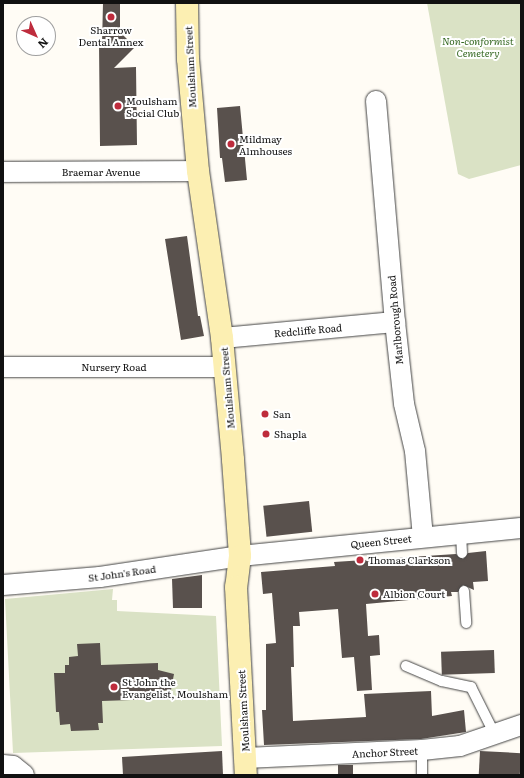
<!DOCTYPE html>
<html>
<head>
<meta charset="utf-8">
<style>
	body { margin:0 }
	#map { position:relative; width:524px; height:778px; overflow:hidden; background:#fffcf5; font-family:Literata,serif }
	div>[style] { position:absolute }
	.cemetery>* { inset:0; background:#dae2c5 }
	.building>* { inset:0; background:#59514d; transform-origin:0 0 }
	.roads { filter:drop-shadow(0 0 1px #444) drop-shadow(0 0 1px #444) }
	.lane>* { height:10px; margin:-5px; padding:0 5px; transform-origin:5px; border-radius:5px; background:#fff }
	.street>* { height:20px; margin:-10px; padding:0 10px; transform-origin:10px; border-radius:10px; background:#fff }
	.secondary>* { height:22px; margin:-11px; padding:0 11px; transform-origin:11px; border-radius:11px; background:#fcefb2 }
	.dots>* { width:11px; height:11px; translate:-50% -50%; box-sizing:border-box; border:2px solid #fff; border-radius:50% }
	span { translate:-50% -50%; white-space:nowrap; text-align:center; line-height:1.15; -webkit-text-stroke:4px #fff; paint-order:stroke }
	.poi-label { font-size:10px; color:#111 }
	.left { translate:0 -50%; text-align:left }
	.park-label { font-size:10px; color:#356822; font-style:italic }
	.street-label { font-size:10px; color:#111 }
	.frame { position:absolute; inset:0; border:4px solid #111; pointer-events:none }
	.north { position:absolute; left:16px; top:16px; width:40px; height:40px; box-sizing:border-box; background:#fff; border:1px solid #a0a0a0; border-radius:50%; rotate:135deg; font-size:11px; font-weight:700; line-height:16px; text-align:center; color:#111 }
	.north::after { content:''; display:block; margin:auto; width:14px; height:18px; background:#be2c3d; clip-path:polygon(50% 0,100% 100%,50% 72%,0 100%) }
</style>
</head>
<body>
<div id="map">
	<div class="cemetery">
		<i style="clip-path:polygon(427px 3px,521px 3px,521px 165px,469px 179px,458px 174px)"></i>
		<i style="clip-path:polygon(113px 589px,112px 600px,117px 600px,117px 611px,216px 616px,222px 746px,13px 753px,5px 599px)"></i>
	</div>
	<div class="building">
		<i style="clip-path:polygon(103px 3px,120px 3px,120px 32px,135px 47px,114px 68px,136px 67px,137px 145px,100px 146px,99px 44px,102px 44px)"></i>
		<i style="clip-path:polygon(240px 106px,247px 180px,225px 182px,222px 158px,220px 158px,217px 108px)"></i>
		<i style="clip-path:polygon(187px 236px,198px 316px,200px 316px,204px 336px,181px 340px,165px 239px)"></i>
		<i style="left:309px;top:501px;width:31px;height:46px;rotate:84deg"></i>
		<i style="clip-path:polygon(486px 551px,488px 581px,473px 582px,474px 590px,463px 585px,458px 592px,451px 592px,452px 596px,366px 604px,368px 636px,379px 635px,380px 655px,370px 656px,372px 690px,357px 691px,354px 657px,342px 658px,338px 609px,299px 612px,300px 626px,293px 626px,294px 667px,291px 667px,293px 721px,366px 717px,364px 694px,431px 691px,432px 716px,464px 710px,466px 732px,421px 739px,264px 745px,262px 710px,266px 710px,266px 644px,276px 643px,272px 593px,263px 594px,261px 572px,335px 566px,334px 562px,456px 554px,463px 559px,468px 553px)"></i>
		<i style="clip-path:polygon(202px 575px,202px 608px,173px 608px,172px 579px)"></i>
		<i style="clip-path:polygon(100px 643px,101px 665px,158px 663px,158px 670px,174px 674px,171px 690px,159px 691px,160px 699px,102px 701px,103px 723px,98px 723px,99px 730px,71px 731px,70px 724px,60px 725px,59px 712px,56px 712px,54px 673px,65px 673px,65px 665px,69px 665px,69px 657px,78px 656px,77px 644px)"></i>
		<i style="left:494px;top:650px;width:23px;height:53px;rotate:88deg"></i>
		<i style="clip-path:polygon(222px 751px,223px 775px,123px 775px,122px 757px)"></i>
		<i style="left:480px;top:751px;width:41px;height:24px;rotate:3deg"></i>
		<i style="left:338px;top:765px;width:15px;height:10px"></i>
	</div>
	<div class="roads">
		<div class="lane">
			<i style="left:461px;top:534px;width:19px;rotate:87deg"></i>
			<i style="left:464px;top:591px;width:32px;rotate:86deg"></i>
			<i style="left:406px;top:666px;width:39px;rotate:23deg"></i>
			<i style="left:442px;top:681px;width:30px;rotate:12deg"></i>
			<i style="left:471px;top:687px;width:54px;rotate:63.4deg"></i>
			<i style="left:422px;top:775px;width:25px;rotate:-90deg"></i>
		</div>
		<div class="street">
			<i style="left:376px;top:101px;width:222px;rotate:85.1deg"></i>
			<i style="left:395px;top:322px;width:82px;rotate:83.7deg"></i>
			<i style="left:404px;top:404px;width:48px;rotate:76.8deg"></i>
			<i style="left:415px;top:451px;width:86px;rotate:84.7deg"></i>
			<i style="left:3px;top:172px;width:195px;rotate:-0.3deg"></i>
			<i style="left:222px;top:338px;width:174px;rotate:-5.3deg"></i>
			<i style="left:3px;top:367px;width:222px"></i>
			<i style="left:3px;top:585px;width:97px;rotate:-4.7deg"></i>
			<i style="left:100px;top:577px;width:142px;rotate:-8.5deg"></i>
			<i style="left:240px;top:556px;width:282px;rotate:-5.7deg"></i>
			<i style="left:245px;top:758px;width:177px;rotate:-2.6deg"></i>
			<i style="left:422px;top:750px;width:38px;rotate:-6deg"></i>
			<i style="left:460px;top:746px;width:65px;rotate:-19deg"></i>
			<i style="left:3px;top:765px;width:10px;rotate:6deg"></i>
			<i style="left:13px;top:766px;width:14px;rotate:39deg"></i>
		</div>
		<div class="secondary">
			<i style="left:187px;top:3px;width:56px;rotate:89deg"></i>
			<i style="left:188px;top:59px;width:112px;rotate:84.9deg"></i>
			<i style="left:198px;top:171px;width:169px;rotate:81.8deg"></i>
			<i style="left:222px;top:338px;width:122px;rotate:84.8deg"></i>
			<i style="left:233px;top:460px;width:96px;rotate:85.8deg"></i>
			<i style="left:240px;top:556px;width:31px;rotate:97deg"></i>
			<i style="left:236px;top:587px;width:188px;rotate:87deg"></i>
		</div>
	</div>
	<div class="dots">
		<i style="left:111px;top:17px;background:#be2c3d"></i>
		<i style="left:118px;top:106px;background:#be2c3d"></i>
		<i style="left:231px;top:144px;background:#be2c3d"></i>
		<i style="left:265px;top:414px;background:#be2c3d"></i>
		<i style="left:266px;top:434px;background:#be2c3d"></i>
		<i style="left:360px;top:560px;background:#be2c3d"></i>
		<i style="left:375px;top:594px;background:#be2c3d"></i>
		<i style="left:114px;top:687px;background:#be2c3d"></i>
	</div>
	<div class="poi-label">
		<span style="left:111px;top:35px">Sharrow<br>Dental Annex</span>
		<span class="left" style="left:126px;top:106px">Moulsham<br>Social Club</span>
		<span class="left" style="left:239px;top:144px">Mildmay<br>Almhouses</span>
		<span class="left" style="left:273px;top:414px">San</span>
		<span class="left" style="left:274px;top:434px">Shapla</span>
		<span class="left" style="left:368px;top:560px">Thomas Clarkson</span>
		<span class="left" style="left:383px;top:594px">Albion Court</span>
		<span class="left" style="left:122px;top:687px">St John the<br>Evangelist, Moulsham</span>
	</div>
	<div class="park-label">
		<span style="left:478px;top:46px">Non-conformist<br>Cemetery</span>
	</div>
	<div class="street-label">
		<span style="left:190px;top:67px;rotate:-93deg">Moulsham Street</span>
		<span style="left:101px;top:172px">Braemar Avenue</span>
		<span style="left:395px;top:320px;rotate:-95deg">Marlborough Road</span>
		<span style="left:308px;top:330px;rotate:-5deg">Redcliffe Road</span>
		<span style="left:114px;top:367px">Nursery Road</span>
		<span style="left:227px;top:388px;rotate:-95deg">Moulsham Street</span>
		<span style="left:381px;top:541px;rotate:-6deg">Queen Street</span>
		<span style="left:122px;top:573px;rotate:-8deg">St John's Road</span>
		<span style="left:243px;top:711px;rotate:-93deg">Moulsham Street</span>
		<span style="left:385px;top:752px;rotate:-3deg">Anchor Street</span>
	</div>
	<div class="frame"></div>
	<div class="north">N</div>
</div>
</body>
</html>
